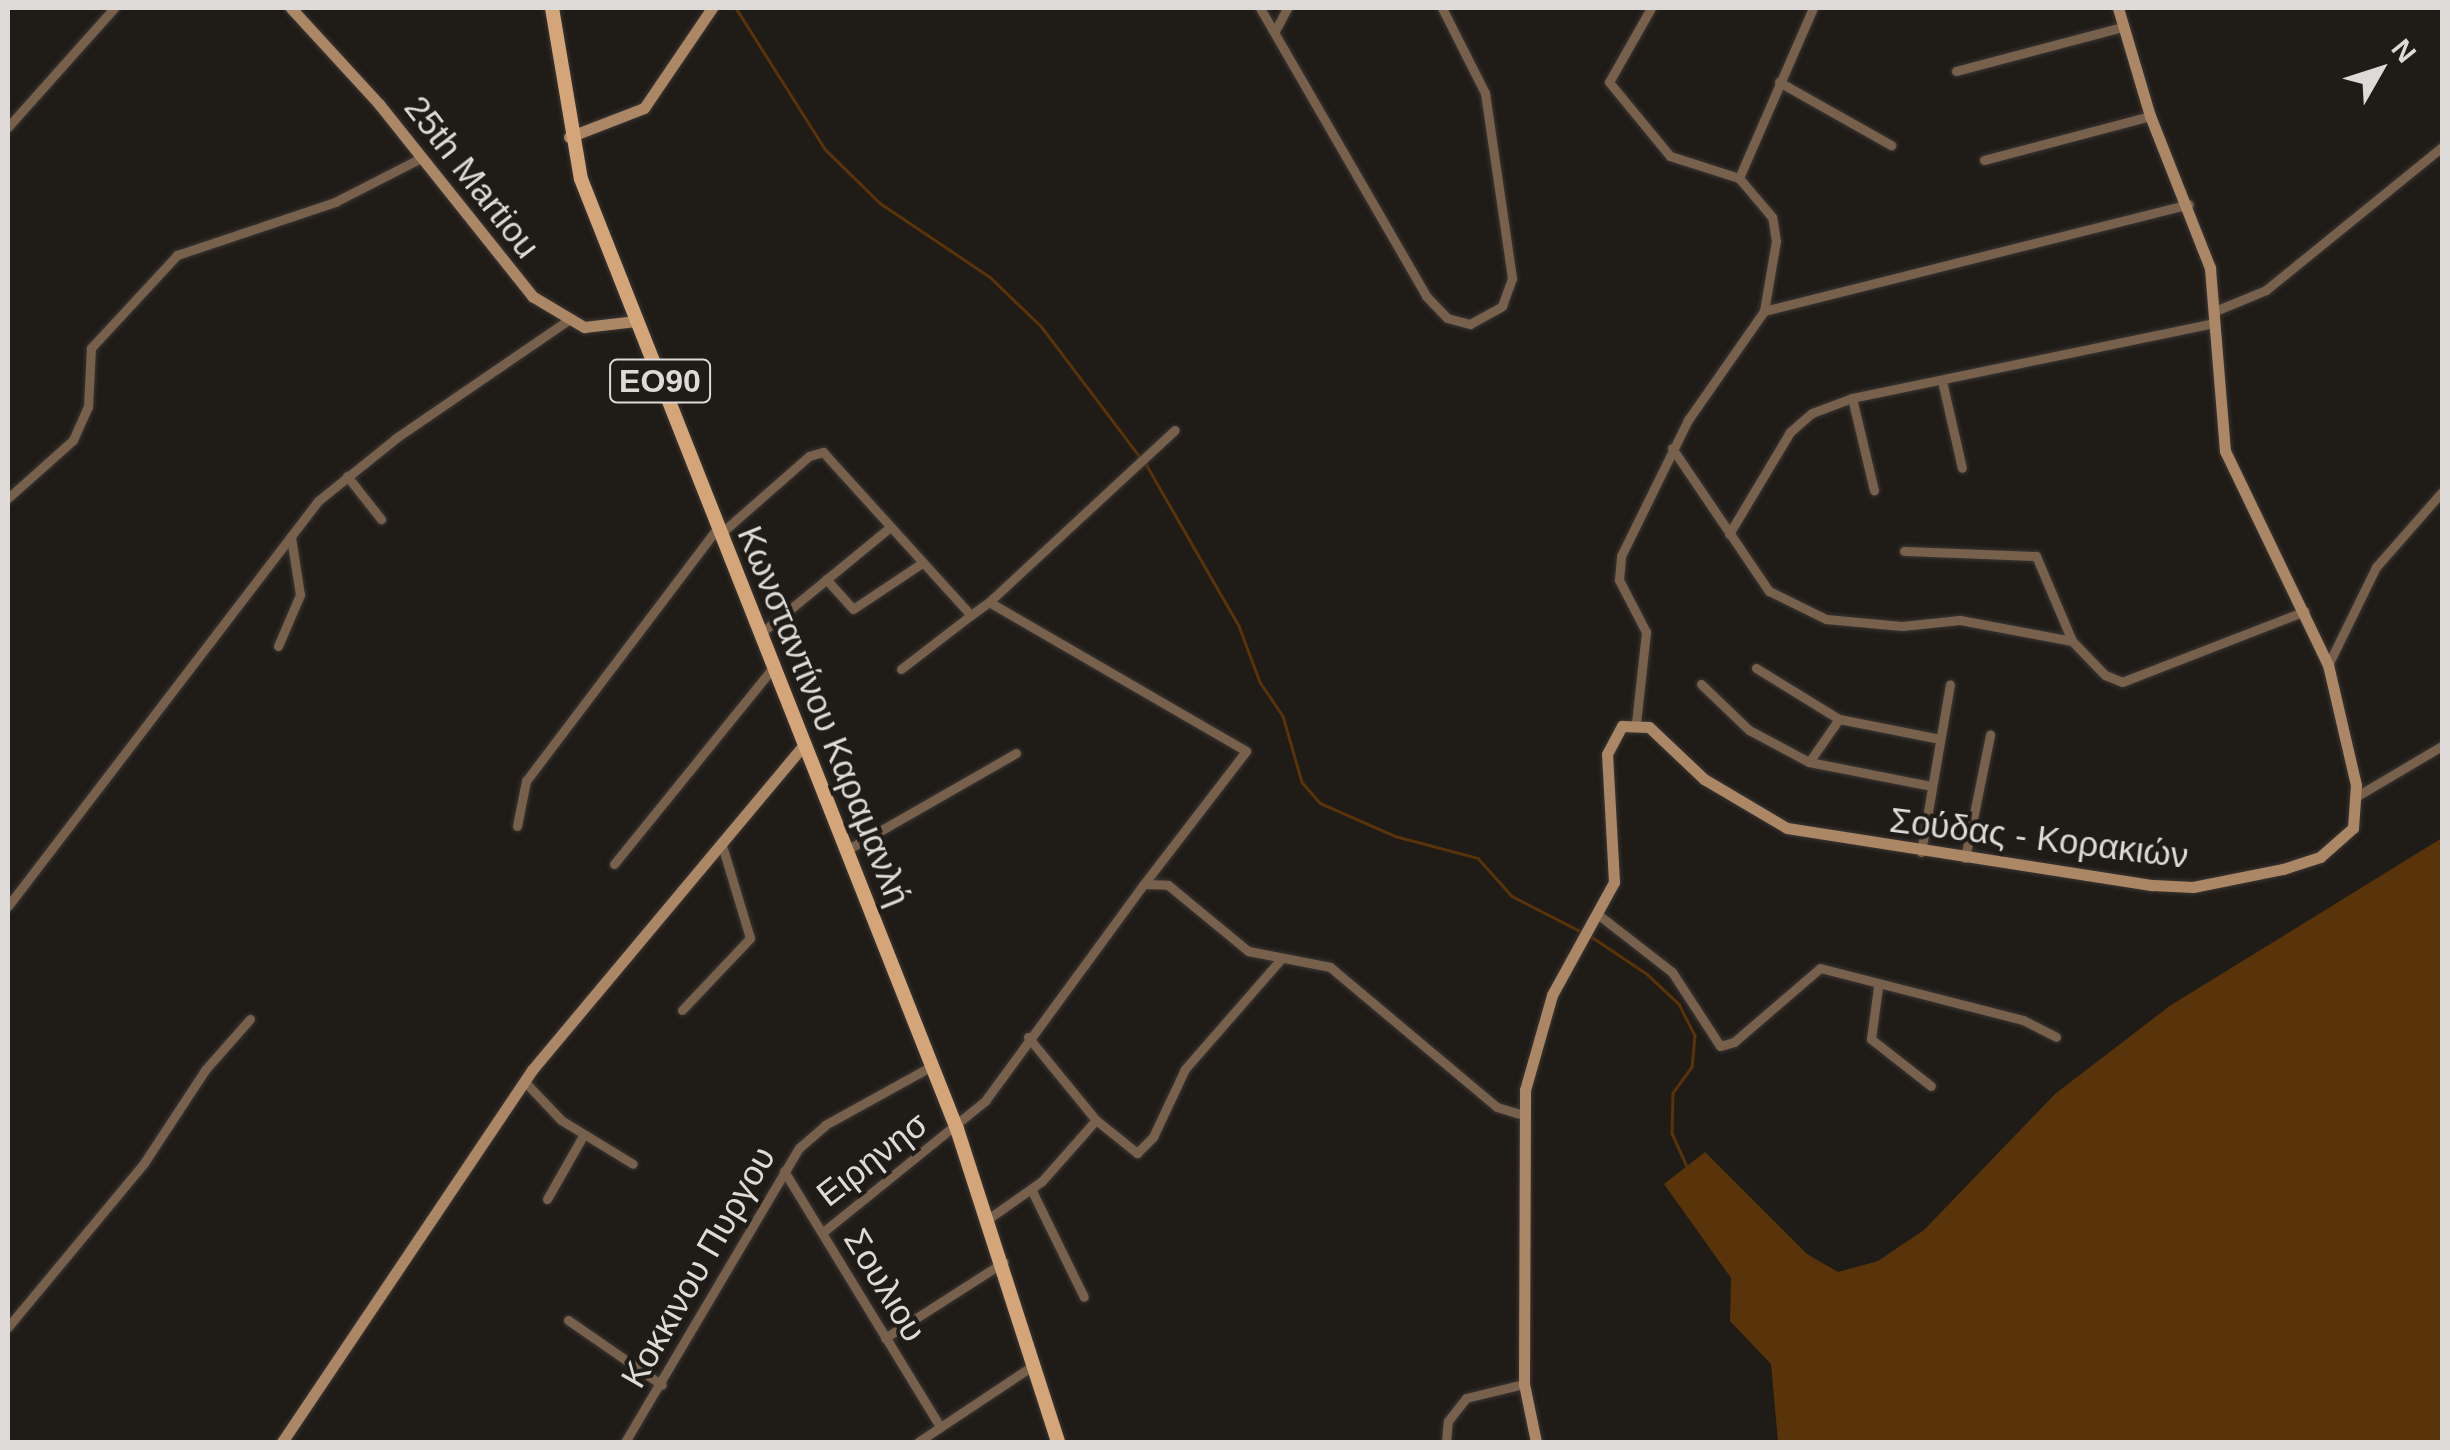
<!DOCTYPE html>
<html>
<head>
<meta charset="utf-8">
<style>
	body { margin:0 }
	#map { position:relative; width:2450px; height:1450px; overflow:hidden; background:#1f1b17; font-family:Arial,sans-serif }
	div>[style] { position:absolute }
	.water>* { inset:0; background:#593309 }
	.stream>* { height:2.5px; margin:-1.25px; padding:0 1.25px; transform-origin:1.25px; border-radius:1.25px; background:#593309 }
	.roads { filter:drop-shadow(0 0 2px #3a3632) drop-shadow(0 0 2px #3a3632) }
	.street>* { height:9px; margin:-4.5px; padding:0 4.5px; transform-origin:4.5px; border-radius:4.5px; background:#77604c }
	.secondary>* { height:11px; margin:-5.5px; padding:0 5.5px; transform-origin:5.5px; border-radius:5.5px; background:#ac8766 }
	.primary>* { height:14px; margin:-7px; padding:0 7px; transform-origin:7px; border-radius:7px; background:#d5a57a }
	span { translate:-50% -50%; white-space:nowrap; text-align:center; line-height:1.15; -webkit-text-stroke:8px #1f1b17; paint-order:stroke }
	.shield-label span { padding:2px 8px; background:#1f1b17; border:2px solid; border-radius:8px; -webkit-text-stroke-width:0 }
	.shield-label { font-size:32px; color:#dddad7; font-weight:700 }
	.street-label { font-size:35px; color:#dddad7 }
	.frame { position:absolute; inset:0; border:10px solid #dddad7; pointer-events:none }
	.north { position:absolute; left:2330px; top:20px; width:100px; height:100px; -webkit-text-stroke:8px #1f1b17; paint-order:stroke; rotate:51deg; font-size:28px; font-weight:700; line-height:40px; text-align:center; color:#dddad7 }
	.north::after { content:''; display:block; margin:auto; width:35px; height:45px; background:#dddad7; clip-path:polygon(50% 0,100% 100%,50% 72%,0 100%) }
</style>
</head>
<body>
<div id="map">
	<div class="water">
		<i style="clip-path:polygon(2442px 838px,2442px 1442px,1778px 1442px,1771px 1364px,1730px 1321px,1731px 1278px,1664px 1184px,1705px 1152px,1807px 1254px,1838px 1272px,1878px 1261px,1924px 1230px,2055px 1094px,2171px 1005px)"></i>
	</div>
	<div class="stream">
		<i style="left:736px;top:8px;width:167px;rotate:57.7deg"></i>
		<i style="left:825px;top:149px;width:77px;rotate:44.5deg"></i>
		<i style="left:880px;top:203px;width:133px;rotate:33.9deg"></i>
		<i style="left:990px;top:277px;width:71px;rotate:43.9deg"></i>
		<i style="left:1041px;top:326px;width:166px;rotate:52.9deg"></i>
		<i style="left:1146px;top:464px;width:187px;rotate:60.1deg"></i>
		<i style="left:1239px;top:626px;width:60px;rotate:69.4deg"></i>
		<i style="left:1260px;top:682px;width:41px;rotate:55.9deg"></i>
		<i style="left:1283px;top:716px;width:69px;rotate:73.9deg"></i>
		<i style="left:1302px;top:782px;width:28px;rotate:49deg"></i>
		<i style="left:1320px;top:803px;width:82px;rotate:23.7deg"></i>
		<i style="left:1395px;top:836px;width:86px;rotate:14.8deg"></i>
		<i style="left:1478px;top:858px;width:51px;rotate:48.2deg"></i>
		<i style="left:1512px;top:896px;width:79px;rotate:27.2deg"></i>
		<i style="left:1589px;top:935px;width:70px;rotate:33.9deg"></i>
		<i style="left:1647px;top:974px;width:44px;rotate:43.2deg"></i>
		<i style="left:1679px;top:1004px;width:35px;rotate:63deg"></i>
		<i style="left:1695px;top:1035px;width:32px;rotate:95deg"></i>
		<i style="left:1692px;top:1067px;width:32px;rotate:126deg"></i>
		<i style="left:1673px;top:1093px;width:40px;rotate:91.4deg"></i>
		<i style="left:1672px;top:1133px;width:36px;rotate:66deg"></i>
	</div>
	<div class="roads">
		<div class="street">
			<i style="left:1260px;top:8px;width:332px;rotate:60deg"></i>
			<i style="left:1426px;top:296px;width:30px;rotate:46deg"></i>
			<i style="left:1447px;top:318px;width:24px;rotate:15deg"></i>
			<i style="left:1470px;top:324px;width:37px;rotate:-29deg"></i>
			<i style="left:1502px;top:306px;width:30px;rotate:-70deg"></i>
			<i style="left:1512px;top:278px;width:187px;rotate:-98.3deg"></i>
			<i style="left:1485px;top:93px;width:95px;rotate:-116.8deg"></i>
			<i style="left:1651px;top:8px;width:85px;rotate:119.6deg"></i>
			<i style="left:1609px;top:82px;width:96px;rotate:50.5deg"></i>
			<i style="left:1670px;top:156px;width:72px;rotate:17.7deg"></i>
			<i style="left:1275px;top:31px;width:26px;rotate:-62deg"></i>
			<i style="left:1956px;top:71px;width:172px;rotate:-14.8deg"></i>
			<i style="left:1779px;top:82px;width:129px;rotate:29.4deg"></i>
			<i style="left:8px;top:127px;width:159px;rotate:-48.3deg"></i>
			<i style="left:1984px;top:160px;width:172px;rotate:-14.8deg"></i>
			<i style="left:1764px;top:311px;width:71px;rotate:-80.3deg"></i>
			<i style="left:1776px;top:241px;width:24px;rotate:-99deg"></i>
			<i style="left:1772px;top:217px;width:51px;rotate:-130.2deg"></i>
			<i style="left:1739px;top:178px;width:185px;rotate:-66.5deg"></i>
			<i style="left:2215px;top:311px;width:55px;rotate:-22.4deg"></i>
			<i style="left:2266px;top:290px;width:227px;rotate:-39.1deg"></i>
			<i style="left:1942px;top:381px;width:89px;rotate:77.1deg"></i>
			<i style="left:1852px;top:398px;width:95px;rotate:76.6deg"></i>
			<i style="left:1672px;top:448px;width:173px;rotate:55.9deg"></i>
			<i style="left:1769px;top:591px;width:64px;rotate:26.2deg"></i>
			<i style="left:1826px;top:619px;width:76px;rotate:5.3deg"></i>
			<i style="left:1902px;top:626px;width:58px;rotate:-5.9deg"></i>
			<i style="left:1960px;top:620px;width:114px;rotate:10.6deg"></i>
			<i style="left:2072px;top:641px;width:47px;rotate:45.9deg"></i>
			<i style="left:2105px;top:675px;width:18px;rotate:22deg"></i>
			<i style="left:2122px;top:682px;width:196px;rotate:-21.2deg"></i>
			<i style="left:347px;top:476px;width:55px;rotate:51.7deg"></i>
			<i style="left:8px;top:498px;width:87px;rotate:-41.7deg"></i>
			<i style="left:73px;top:440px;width:36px;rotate:-66deg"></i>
			<i style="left:88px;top:407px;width:59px;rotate:-87.1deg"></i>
			<i style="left:91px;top:348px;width:127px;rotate:-47.2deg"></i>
			<i style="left:177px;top:255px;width:167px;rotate:-18.5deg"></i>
			<i style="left:335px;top:202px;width:97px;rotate:-27.1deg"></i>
			<i style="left:1729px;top:534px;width:119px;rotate:-59.1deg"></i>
			<i style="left:1790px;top:432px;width:29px;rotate:-41deg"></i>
			<i style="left:1812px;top:413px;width:43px;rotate:-20.6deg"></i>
			<i style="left:1852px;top:398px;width:371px;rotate:-11.7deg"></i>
			<i style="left:719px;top:535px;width:120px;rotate:-41.3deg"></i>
			<i style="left:809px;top:456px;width:15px;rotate:-16deg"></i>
			<i style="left:823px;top:452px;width:220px;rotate:47.8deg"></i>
			<i style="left:971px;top:615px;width:22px;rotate:-36deg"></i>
			<i style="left:989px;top:602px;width:297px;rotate:30.1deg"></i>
			<i style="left:1246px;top:751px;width:168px;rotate:127.5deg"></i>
			<i style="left:1904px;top:551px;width:132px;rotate:2.2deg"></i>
			<i style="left:2036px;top:556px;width:92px;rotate:67deg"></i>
			<i style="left:826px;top:579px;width:40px;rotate:48deg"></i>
			<i style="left:853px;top:609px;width:83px;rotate:-33.7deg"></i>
			<i style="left:989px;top:602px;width:253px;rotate:-42.8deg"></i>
			<i style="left:760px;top:634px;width:167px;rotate:-39.4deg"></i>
			<i style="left:278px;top:646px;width:56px;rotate:-66.7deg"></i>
			<i style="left:300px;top:595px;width:59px;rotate:-98.8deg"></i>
			<i style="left:2328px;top:665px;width:109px;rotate:-63.9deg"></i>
			<i style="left:2376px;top:567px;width:100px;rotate:-48.7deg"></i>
			<i style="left:1756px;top:668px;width:97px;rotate:31.6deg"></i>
			<i style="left:1839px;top:719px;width:103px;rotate:11.2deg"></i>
			<i style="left:901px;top:669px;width:88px;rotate:-37.6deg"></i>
			<i style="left:1701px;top:684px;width:66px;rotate:43.8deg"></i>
			<i style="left:1749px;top:730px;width:68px;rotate:28.1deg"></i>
			<i style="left:1809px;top:762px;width:124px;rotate:11.1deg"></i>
			<i style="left:1636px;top:723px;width:92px;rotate:-83.7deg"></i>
			<i style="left:1646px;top:632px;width:59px;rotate:-117.4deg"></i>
			<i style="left:1619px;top:580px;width:24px;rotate:-85deg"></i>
			<i style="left:1621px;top:556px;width:152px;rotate:-63.8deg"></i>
			<i style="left:1688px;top:420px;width:133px;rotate:-55.1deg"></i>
			<i style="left:1764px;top:311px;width:438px;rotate:-14.1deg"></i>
			<i style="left:1809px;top:762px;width:52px;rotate:-55.1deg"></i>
			<i style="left:2357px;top:796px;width:99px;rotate:-30.5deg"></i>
			<i style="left:517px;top:826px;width:46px;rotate:-78.7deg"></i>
			<i style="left:526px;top:781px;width:317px;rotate:-52.9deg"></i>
			<i style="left:845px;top:851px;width:197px;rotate:-29.8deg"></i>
			<i style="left:1921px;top:852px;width:170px;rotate:-80.2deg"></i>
			<i style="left:1965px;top:858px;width:126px;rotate:-78.5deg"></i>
			<i style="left:614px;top:864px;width:252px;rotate:-51deg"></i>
			<i style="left:8px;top:906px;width:510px;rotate:-52.57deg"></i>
			<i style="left:318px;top:501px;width:100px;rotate:-38.9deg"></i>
			<i style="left:396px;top:438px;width:207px;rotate:-34.4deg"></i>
			<i style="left:1600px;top:916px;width:91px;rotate:37.9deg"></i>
			<i style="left:1672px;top:972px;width:88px;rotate:57deg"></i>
			<i style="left:1720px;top:1046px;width:15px;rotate:-16deg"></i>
			<i style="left:1734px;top:1042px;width:113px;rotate:-40.7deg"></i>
			<i style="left:1820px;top:968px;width:210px;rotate:14.4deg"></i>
			<i style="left:2023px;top:1020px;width:37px;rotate:27deg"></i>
			<i style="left:1878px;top:987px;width:52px;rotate:97.7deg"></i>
			<i style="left:1871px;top:1039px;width:76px;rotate:38.1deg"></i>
			<i style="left:682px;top:1010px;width:99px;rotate:-46.6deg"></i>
			<i style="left:750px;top:938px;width:100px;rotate:-106.8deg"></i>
			<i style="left:1028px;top:1037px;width:107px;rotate:50.7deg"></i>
			<i style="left:1096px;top:1120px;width:53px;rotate:38.8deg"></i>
			<i style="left:1137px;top:1153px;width:23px;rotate:-45deg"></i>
			<i style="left:1153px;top:1137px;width:75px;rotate:-64.8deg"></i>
			<i style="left:1185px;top:1069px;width:147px;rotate:-48.9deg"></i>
			<i style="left:524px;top:1081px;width:54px;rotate:46.5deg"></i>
			<i style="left:561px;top:1120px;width:84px;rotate:31.4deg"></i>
			<i style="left:784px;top:1171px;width:300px;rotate:58.6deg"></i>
			<i style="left:1031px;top:1189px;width:120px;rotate:63.9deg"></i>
			<i style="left:547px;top:1199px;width:73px;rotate:-60.3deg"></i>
			<i style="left:988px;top:1219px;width:66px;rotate:-35.1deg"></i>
			<i style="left:1042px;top:1181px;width:81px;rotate:-48.5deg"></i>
			<i style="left:822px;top:1233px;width:210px;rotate:-39deg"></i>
			<i style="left:985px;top:1101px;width:269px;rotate:-53.8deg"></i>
			<i style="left:1144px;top:884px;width:24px;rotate:2deg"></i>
			<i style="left:1168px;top:885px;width:104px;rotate:39.5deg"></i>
			<i style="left:1248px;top:951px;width:84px;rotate:11deg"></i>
			<i style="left:1330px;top:967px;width:218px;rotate:40deg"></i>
			<i style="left:1497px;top:1107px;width:27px;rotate:17deg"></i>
			<i style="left:568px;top:1320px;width:114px;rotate:34.7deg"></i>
			<i style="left:8px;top:1327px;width:213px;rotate:-50.3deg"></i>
			<i style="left:144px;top:1163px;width:111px;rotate:-56.7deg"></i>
			<i style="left:205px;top:1070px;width:68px;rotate:-48.6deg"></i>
			<i style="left:885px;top:1338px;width:141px;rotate:-32.6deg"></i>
			<i style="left:625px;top:1442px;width:342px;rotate:-59.4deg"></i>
			<i style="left:799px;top:1148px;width:35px;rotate:-41deg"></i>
			<i style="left:825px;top:1125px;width:120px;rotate:-28.9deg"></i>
			<i style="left:918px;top:1442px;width:139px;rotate:-33.6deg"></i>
			<i style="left:1446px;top:1442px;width:21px;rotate:-85deg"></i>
			<i style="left:1448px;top:1421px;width:29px;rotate:-52deg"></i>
			<i style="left:1466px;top:1398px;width:60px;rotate:-13.6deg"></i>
		</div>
		<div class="secondary">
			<i style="left:291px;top:8px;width:130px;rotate:47.5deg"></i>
			<i style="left:379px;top:104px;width:246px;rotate:51.4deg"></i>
			<i style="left:532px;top:296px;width:61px;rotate:30.8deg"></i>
			<i style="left:584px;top:327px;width:52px;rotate:-6.6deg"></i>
			<i style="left:569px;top:137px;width:80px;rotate:-21.1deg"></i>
			<i style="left:644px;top:108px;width:121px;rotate:-55.8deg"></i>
			<i style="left:282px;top:1442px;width:448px;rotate:-56.1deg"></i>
			<i style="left:532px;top:1070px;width:424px;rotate:-50.1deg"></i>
			<i style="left:1536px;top:1442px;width:59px;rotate:-101.7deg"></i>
			<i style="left:1524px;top:1384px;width:294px;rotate:-89.8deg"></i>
			<i style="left:1525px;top:1090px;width:99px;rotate:-74.1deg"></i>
			<i style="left:1552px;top:995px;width:129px;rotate:-61.2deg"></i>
			<i style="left:1614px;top:882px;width:128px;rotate:-93.1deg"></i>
			<i style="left:1607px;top:754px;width:32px;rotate:-62deg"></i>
			<i style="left:1622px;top:726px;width:27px;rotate:2deg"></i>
			<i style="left:1649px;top:727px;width:76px;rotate:43.4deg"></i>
			<i style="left:1704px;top:779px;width:96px;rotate:30.6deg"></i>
			<i style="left:1787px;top:828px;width:370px;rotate:8.9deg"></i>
			<i style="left:2153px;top:885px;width:40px;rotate:2.9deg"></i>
			<i style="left:2193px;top:887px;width:92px;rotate:-11.3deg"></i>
			<i style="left:2283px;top:869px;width:39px;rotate:-18deg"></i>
			<i style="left:2320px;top:857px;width:44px;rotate:-41.3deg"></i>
			<i style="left:2353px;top:828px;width:43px;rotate:-86deg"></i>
			<i style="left:2356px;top:785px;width:123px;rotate:-103.1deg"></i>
			<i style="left:2328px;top:665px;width:237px;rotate:-115.7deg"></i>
			<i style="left:2225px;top:451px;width:184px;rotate:-94.7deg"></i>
			<i style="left:2210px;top:268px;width:163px;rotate:-111.5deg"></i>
			<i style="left:2150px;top:116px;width:113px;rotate:-106.5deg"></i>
		</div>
		<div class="primary">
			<i style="left:552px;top:8px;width:173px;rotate:80.4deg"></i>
			<i style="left:581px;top:179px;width:1022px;rotate:68.41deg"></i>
			<i style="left:957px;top:1129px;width:329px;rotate:72.1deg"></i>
		</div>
	</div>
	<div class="shield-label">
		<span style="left:660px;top:381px">ΕΟ90</span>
	</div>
	<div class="street-label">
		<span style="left:472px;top:177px;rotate:52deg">25th Martiou</span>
		<span style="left:824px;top:716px;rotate:68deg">Κωνσταντίνου Καραμανλή</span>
		<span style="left:2039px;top:838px;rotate:7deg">Σούδας - Κορακιών</span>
		<span style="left:872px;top:1159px;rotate:-38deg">Ειρηνησ</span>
		<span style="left:698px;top:1267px;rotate:-60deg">Κοκκινου Πυργου</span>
		<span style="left:885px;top:1285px;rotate:59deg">Σουλιου</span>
	</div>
	<div class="frame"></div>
	<div class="north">N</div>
</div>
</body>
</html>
